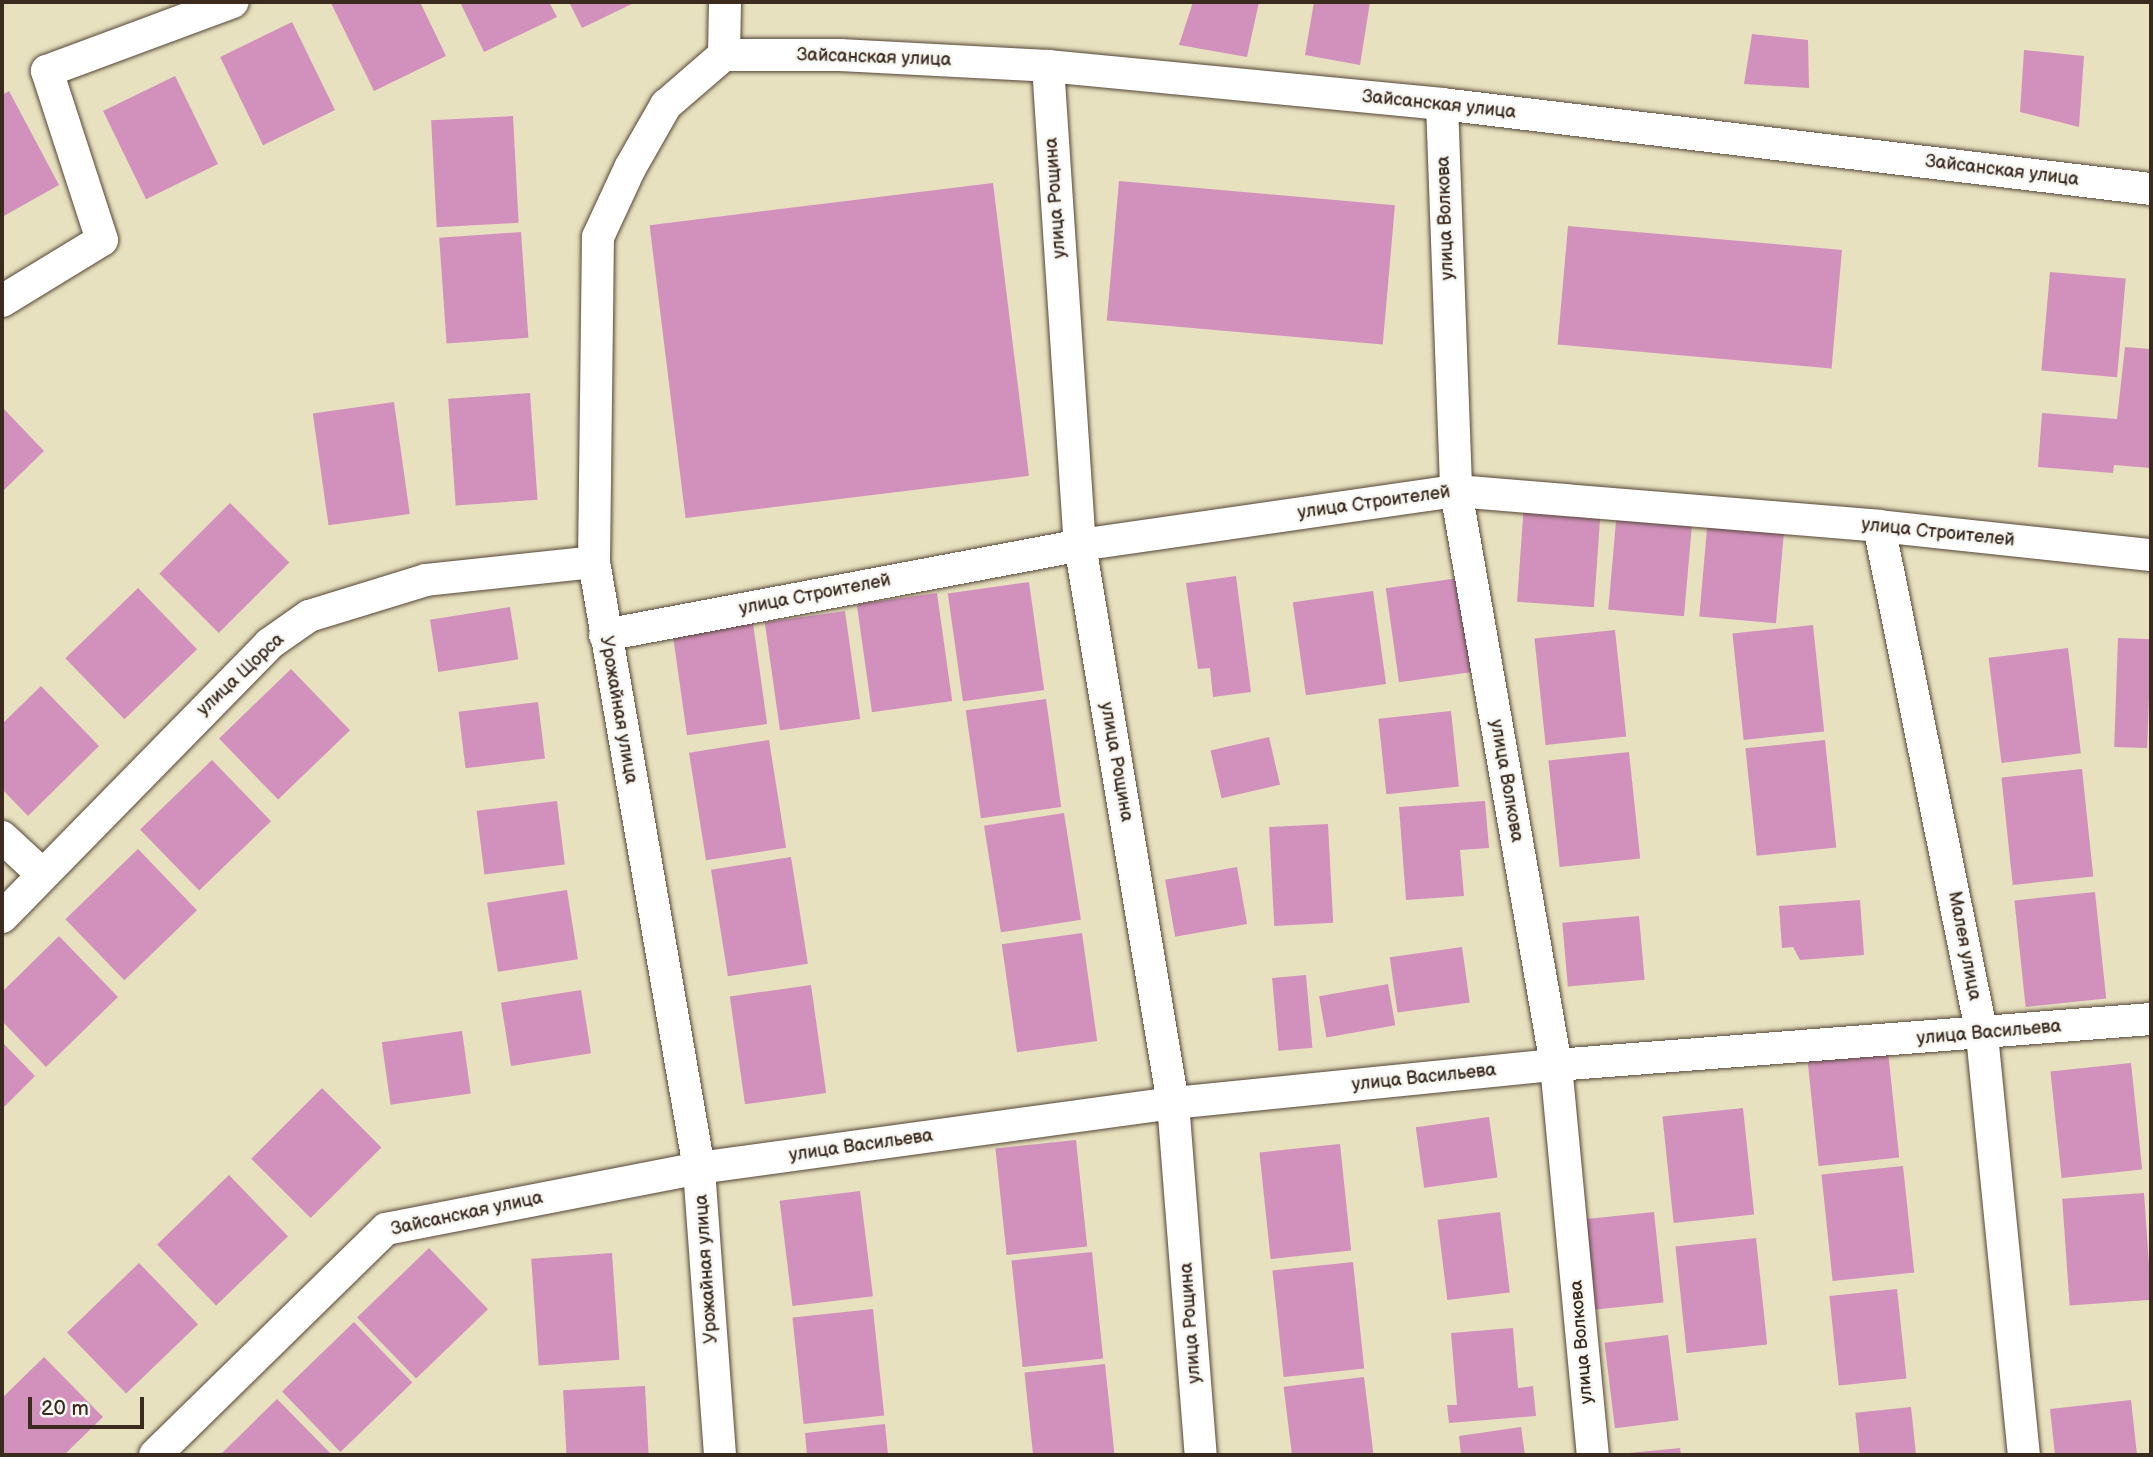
<!DOCTYPE html>
<html>
<head>
<meta charset="utf-8">
<style>
	body { margin:0 }
	#map { position:relative; width:2153px; height:1457px; overflow:hidden; background:#e7e1bf; font-family:"Balsamiq Sans",sans-serif }
	div>[style] { position:absolute }
	.building>* { inset:0; background:#d291bc; transform-origin:0 0 }
	.roads { filter:drop-shadow(0 0 2px #554536) drop-shadow(0 0 2px #554536) }
	.minor>* { height:32px; margin:-16px; padding:0 16px; transform-origin:16px; border-radius:16px; background:#fff }
	span { translate:-50% -50%; white-space:nowrap; text-align:center; line-height:1.15; -webkit-text-stroke:5px #f6f6f2; paint-order:stroke }
	.street-label { font-size:18px; color:#3b2a1e }
	.frame { position:absolute; inset:0; border:4px solid #3b2a1e; pointer-events:none }
	.scale { position:absolute; left:28px; top:1397px; width:116px; height:32px; box-sizing:border-box; border:4px solid #3b2a1e; border-top:0; padding-left:9px; font-size:21px; line-height:24px; white-space:nowrap; color:#3b2a1e; -webkit-text-stroke:5px #f6f6f2; paint-order:stroke }
</style>
</head>
<body>
<div id="map">
	<div class="building">
		<i style="clip-path:polygon(420px 2px,446px 56px,374px 91px,331px 3px)"></i>
		<i style="clip-path:polygon(460px 2px,549px 2px,557px 17px,484px 52px)"></i>
		<i style="clip-path:polygon(569px 2px,636px 2px,582px 28px)"></i>
		<i style="clip-path:polygon(1193px 2px,1259px 2px,1247px 57px,1179px 45px)"></i>
		<i style="clip-path:polygon(1314px 2px,1370px 2px,1360px 65px,1305px 55px)"></i>
		<i style="left:292px;top:22px;width:98px;height:80px;rotate:64deg"></i>
		<i style="clip-path:polygon(1752px 34px,1808px 40px,1809px 88px,1744px 84px)"></i>
		<i style="clip-path:polygon(2024px 50px,2084px 56px,2079px 127px,2020px 112px)"></i>
		<i style="left:175px;top:76px;width:98px;height:80px;rotate:64deg"></i>
		<i style="clip-path:polygon(9px 91px,59px 185px,2px 217px,2px 95px)"></i>
		<i style="left:513px;top:116px;width:107px;height:82px;rotate:87deg"></i>
		<i style="left:1119px;top:181px;width:277px;height:140px;rotate:5deg"></i>
		<i style="left:993px;top:183px;width:295px;height:346px;rotate:83deg"></i>
		<i style="left:1568px;top:226px;width:275px;height:119px;rotate:5deg"></i>
		<i style="left:521px;top:232px;width:106px;height:82px;rotate:86deg"></i>
		<i style="left:2050px;top:272px;width:76px;height:99px;rotate:5deg"></i>
		<i style="clip-path:polygon(2125px 347px,2151px 349px,2151px 468px,2114px 465px,2113px 473px,2038px 467px,2042px 413px,2117px 419px)"></i>
		<i style="left:530px;top:393px;width:107px;height:82px;rotate:86deg"></i>
		<i style="left:394px;top:402px;width:113px;height:82px;rotate:82deg"></i>
		<i style="clip-path:polygon(2px 407px,44px 451px,2px 492px)"></i>
		<i style="left:230px;top:503px;width:84px;height:100px;rotate:45deg"></i>
		<i style="left:1524px;top:503px;width:77px;height:99px;rotate:4deg"></i>
		<i style="left:1617px;top:510px;width:76px;height:100px;rotate:5deg"></i>
		<i style="left:1708px;top:517px;width:77px;height:100px;rotate:5deg"></i>
		<i style="clip-path:polygon(1236px 576px,1251px 692px,1213px 697px,1210px 668px,1198px 669px,1186px 583px)"></i>
		<i style="left:1466px;top:577px;width:95px;height:81px;rotate:82deg"></i>
		<i style="left:1029px;top:582px;width:109px;height:82px;rotate:82deg"></i>
		<i style="left:138px;top:588px;width:85px;height:101px;rotate:46deg"></i>
		<i style="left:1373px;top:591px;width:94px;height:81px;rotate:82deg"></i>
		<i style="left:937px;top:593px;width:109px;height:81px;rotate:82deg"></i>
		<i style="left:510px;top:607px;width:53px;height:81px;rotate:81deg"></i>
		<i style="left:845px;top:611px;width:109px;height:81px;rotate:82deg"></i>
		<i style="left:752px;top:616px;width:109px;height:81px;rotate:82deg"></i>
		<i style="left:1813px;top:625px;width:107px;height:81px;rotate:84deg"></i>
		<i style="left:1615px;top:630px;width:107px;height:81px;rotate:84deg"></i>
		<i style="left:2118px;top:638px;width:33px;height:109px;rotate:2deg"></i>
		<i style="left:2068px;top:648px;width:106px;height:80px;rotate:83deg"></i>
		<i style="left:291px;top:669px;width:85px;height:100px;rotate:46deg"></i>
		<i style="clip-path:polygon(41px 686px,99px 746px,28px 816px,2px 789px,2px 724px)"></i>
		<i style="left:1046px;top:699px;width:109px;height:81px;rotate:82deg"></i>
		<i style="left:538px;top:702px;width:57px;height:80px;rotate:83deg"></i>
		<i style="left:1451px;top:711px;width:76px;height:73px;rotate:84deg"></i>
		<i style="left:1269px;top:737px;width:49px;height:60px;rotate:77deg"></i>
		<i style="left:769px;top:740px;width:109px;height:81px;rotate:81deg"></i>
		<i style="left:1825px;top:740px;width:108px;height:80px;rotate:84deg"></i>
		<i style="left:1629px;top:752px;width:107px;height:81px;rotate:84deg"></i>
		<i style="left:212px;top:760px;width:85px;height:100px;rotate:46deg"></i>
		<i style="left:2082px;top:769px;width:108px;height:81px;rotate:84deg"></i>
		<i style="left:557px;top:801px;width:64px;height:81px;rotate:83deg"></i>
		<i style="clip-path:polygon(1485px 801px,1489px 848px,1460px 850px,1464px 896px,1406px 900px,1399px 807px)"></i>
		<i style="left:1064px;top:813px;width:108px;height:81px;rotate:81deg"></i>
		<i style="left:1328px;top:824px;width:99px;height:59px;rotate:87deg"></i>
		<i style="left:138px;top:849px;width:85px;height:101px;rotate:46deg"></i>
		<i style="left:791px;top:857px;width:108px;height:81px;rotate:81deg"></i>
		<i style="left:1237px;top:867px;width:58px;height:73px;rotate:80deg"></i>
		<i style="left:567px;top:890px;width:70px;height:81px;rotate:81deg"></i>
		<i style="left:2095px;top:892px;width:107px;height:81px;rotate:84deg"></i>
		<i style="clip-path:polygon(1860px 900px,1864px 955px,1800px 960px,1793px 947px,1782px 948px,1779px 906px)"></i>
		<i style="left:1639px;top:916px;width:64px;height:77px;rotate:85deg"></i>
		<i style="left:1082px;top:933px;width:109px;height:81px;rotate:82deg"></i>
		<i style="clip-path:polygon(59px 936px,118px 997px,46px 1067px,2px 1021px,2px 992px)"></i>
		<i style="left:1462px;top:947px;width:56px;height:73px;rotate:82deg"></i>
		<i style="left:1306px;top:975px;width:73px;height:34px;rotate:85deg"></i>
		<i style="left:1388px;top:984px;width:42px;height:70px;rotate:80deg"></i>
		<i style="left:811px;top:985px;width:109px;height:82px;rotate:82deg"></i>
		<i style="left:581px;top:990px;width:64px;height:81px;rotate:81deg"></i>
		<i style="left:462px;top:1031px;width:63px;height:81px;rotate:82deg"></i>
		<i style="clip-path:polygon(2px 1042px,35px 1076px,2px 1109px)"></i>
		<i style="left:1888px;top:1051px;width:107px;height:81px;rotate:84deg"></i>
		<i style="left:2131px;top:1063px;width:107px;height:81px;rotate:84deg"></i>
		<i style="left:322px;top:1088px;width:84px;height:100px;rotate:45deg"></i>
		<i style="left:1743px;top:1108px;width:107px;height:81px;rotate:84deg"></i>
		<i style="left:1489px;top:1117px;width:61px;height:74px;rotate:82deg"></i>
		<i style="left:1076px;top:1140px;width:107px;height:81px;rotate:84deg"></i>
		<i style="left:1340px;top:1144px;width:107px;height:81px;rotate:84deg"></i>
		<i style="left:1903px;top:1166px;width:107px;height:82px;rotate:84deg"></i>
		<i style="left:229px;top:1175px;width:85px;height:100px;rotate:46deg"></i>
		<i style="left:860px;top:1191px;width:106px;height:81px;rotate:83deg"></i>
		<i style="left:2144px;top:1193px;width:107px;height:82px;rotate:86deg"></i>
		<i style="left:1500px;top:1212px;width:81px;height:63px;rotate:83deg"></i>
		<i style="left:1654px;top:1212px;width:91px;height:68px;rotate:84deg"></i>
		<i style="left:1756px;top:1238px;width:107px;height:81px;rotate:84deg"></i>
		<i style="left:429px;top:1248px;width:85px;height:100px;rotate:46deg"></i>
		<i style="left:1092px;top:1252px;width:107px;height:81px;rotate:84deg"></i>
		<i style="left:612px;top:1253px;width:107px;height:81px;rotate:86deg"></i>
		<i style="left:1353px;top:1262px;width:107px;height:81px;rotate:84deg"></i>
		<i style="left:139px;top:1263px;width:85px;height:100px;rotate:46deg"></i>
		<i style="left:1897px;top:1289px;width:90px;height:68px;rotate:84deg"></i>
		<i style="left:873px;top:1309px;width:107px;height:81px;rotate:84deg"></i>
		<i style="left:354px;top:1322px;width:84px;height:100px;rotate:46deg"></i>
		<i style="clip-path:polygon(1513px 1328px,1518px 1388px,1533px 1386px,1536px 1416px,1449px 1423px,1447px 1405px,1457px 1405px,1451px 1333px)"></i>
		<i style="left:1668px;top:1335px;width:86px;height:64px;rotate:83deg"></i>
		<i style="clip-path:polygon(44px 1357px,103px 1417px,64px 1455px,2px 1455px,2px 1398px)"></i>
		<i style="left:1105px;top:1364px;width:92px;height:81px;rotate:84deg"></i>
		<i style="left:1364px;top:1377px;width:79px;height:81px;rotate:83deg"></i>
		<i style="left:645px;top:1386px;width:69px;height:82px;rotate:87deg"></i>
		<i style="clip-path:polygon(277px 1399px,332px 1455px,220px 1455px)"></i>
		<i style="clip-path:polygon(2131px 1400px,2137px 1455px,2055px 1455px,2050px 1409px)"></i>
		<i style="left:1911px;top:1407px;width:48px;height:56px;rotate:84deg"></i>
		<i style="clip-path:polygon(885px 1424px,888px 1455px,807px 1455px,805px 1433px)"></i>
		<i style="clip-path:polygon(1521px 1427px,1525px 1455px,1461px 1455px,1459px 1436px)"></i>
		<i style="clip-path:polygon(1680px 1448px,1681px 1455px,1629px 1455px,1629px 1453px)"></i>
	</div>
	<div class="roads">
		<div class="minor">
			<i style="left:724px;top:55px;width:116px"></i>
			<i style="left:840px;top:55px;width:208px;rotate:3deg"></i>
			<i style="left:1048px;top:66px;width:396px;rotate:5.5deg"></i>
			<i style="left:1442px;top:104px;width:714px;rotate:6.84deg"></i>
			<i style="left:1048px;top:66px;width:480px;rotate:86.2deg"></i>
			<i style="left:1080px;top:545px;width:566px;rotate:80.54deg"></i>
			<i style="left:1173px;top:1103px;width:353px;rotate:85.5deg"></i>
			<i style="left:1442px;top:104px;width:387px;rotate:87.9deg"></i>
			<i style="left:1456px;top:491px;width:583px;rotate:80.12deg"></i>
			<i style="left:1556px;top:1065px;width:392px;rotate:84.6deg"></i>
			<i style="left:2px;top:301px;width:117px;rotate:-31.4deg"></i>
			<i style="left:102px;top:240px;width:178px;rotate:-108deg"></i>
			<i style="left:47px;top:71px;width:198px;rotate:-20.4deg"></i>
			<i style="left:1879px;top:526px;width:519px;rotate:78.56deg"></i>
			<i style="left:1982px;top:1035px;width:422px;rotate:84.3deg"></i>
			<i style="left:605px;top:635px;width:483px;rotate:-10.7deg"></i>
			<i style="left:1080px;top:545px;width:380px;rotate:-8.2deg"></i>
			<i style="left:1456px;top:491px;width:424px;rotate:4.7deg"></i>
			<i style="left:1879px;top:526px;width:274px;rotate:6.1deg"></i>
			<i style="left:2px;top:837px;width:53px;rotate:42.7deg"></i>
			<i style="left:2px;top:917px;width:382px;rotate:-45.6deg"></i>
			<i style="left:269px;top:644px;width:49px;rotate:-35deg"></i>
			<i style="left:309px;top:616px;width:122px;rotate:-17.1deg"></i>
			<i style="left:426px;top:580px;width:169px;rotate:-6.1deg"></i>
			<i style="left:155px;top:1455px;width:323px;rotate:-44.4deg"></i>
			<i style="left:386px;top:1229px;width:319px;rotate:-11deg"></i>
			<i style="left:699px;top:1168px;width:478px;rotate:-7.8deg"></i>
			<i style="left:1173px;top:1103px;width:385px;rotate:-5.7deg"></i>
			<i style="left:1556px;top:1065px;width:597px;rotate:-4.42deg"></i>
			<i style="left:720px;top:1455px;width:288px;rotate:-94.2deg"></i>
			<i style="left:699px;top:1168px;width:615px;rotate:-99.83deg"></i>
			<i style="left:594px;top:562px;width:325px;rotate:-89.3deg"></i>
			<i style="left:598px;top:237px;width:76px;rotate:-65.1deg"></i>
			<i style="left:630px;top:168px;width:73px;rotate:-60.3deg"></i>
			<i style="left:666px;top:105px;width:77px;rotate:-40.8deg"></i>
			<i style="left:724px;top:55px;width:53px;rotate:-88.9deg"></i>
		</div>
	</div>
	<div class="street-label">
		<span style="left:874px;top:58px;rotate:2deg">Зайсанская улица</span>
		<span style="left:1439px;top:105px;rotate:6deg">Зайсанская улица</span>
		<span style="left:2002px;top:171px;rotate:7deg">Зайсанская улица</span>
		<span style="left:1056px;top:198px;rotate:-94deg">улица Рощина</span>
		<span style="left:1446px;top:218px;rotate:-92deg">улица Волкова</span>
		<span style="left:1374px;top:503px;rotate:-8deg">улица Строителей</span>
		<span style="left:1938px;top:533px;rotate:6deg">улица Строителей</span>
		<span style="left:815px;top:595px;rotate:-11deg">улица Строителей</span>
		<span style="left:241px;top:675px;rotate:-43deg">улица Щорса</span>
		<span style="left:618px;top:710px;rotate:80deg">Урожайная улица</span>
		<span style="left:1116px;top:762px;rotate:80deg">улица Рощина</span>
		<span style="left:1506px;top:781px;rotate:80deg">улица Волкова</span>
		<span style="left:1964px;top:946px;rotate:79deg">Малея улица</span>
		<span style="left:1989px;top:1033px;rotate:-5deg">улица Васильева</span>
		<span style="left:1424px;top:1078px;rotate:-6deg">улица Васильева</span>
		<span style="left:861px;top:1146px;rotate:-8deg">улица Васильева</span>
		<span style="left:467px;top:1214px;rotate:-12deg">Зайсанская улица</span>
		<span style="left:707px;top:1269px;rotate:-94deg">Урожайная улица</span>
		<span style="left:1191px;top:1323px;rotate:-94deg">улица Рощина</span>
		<span style="left:1582px;top:1342px;rotate:-95deg">улица Волкова</span>
	</div>
	<div class="frame"></div>
	<div class="scale">20 m</div>
</div>
</body>
</html>
